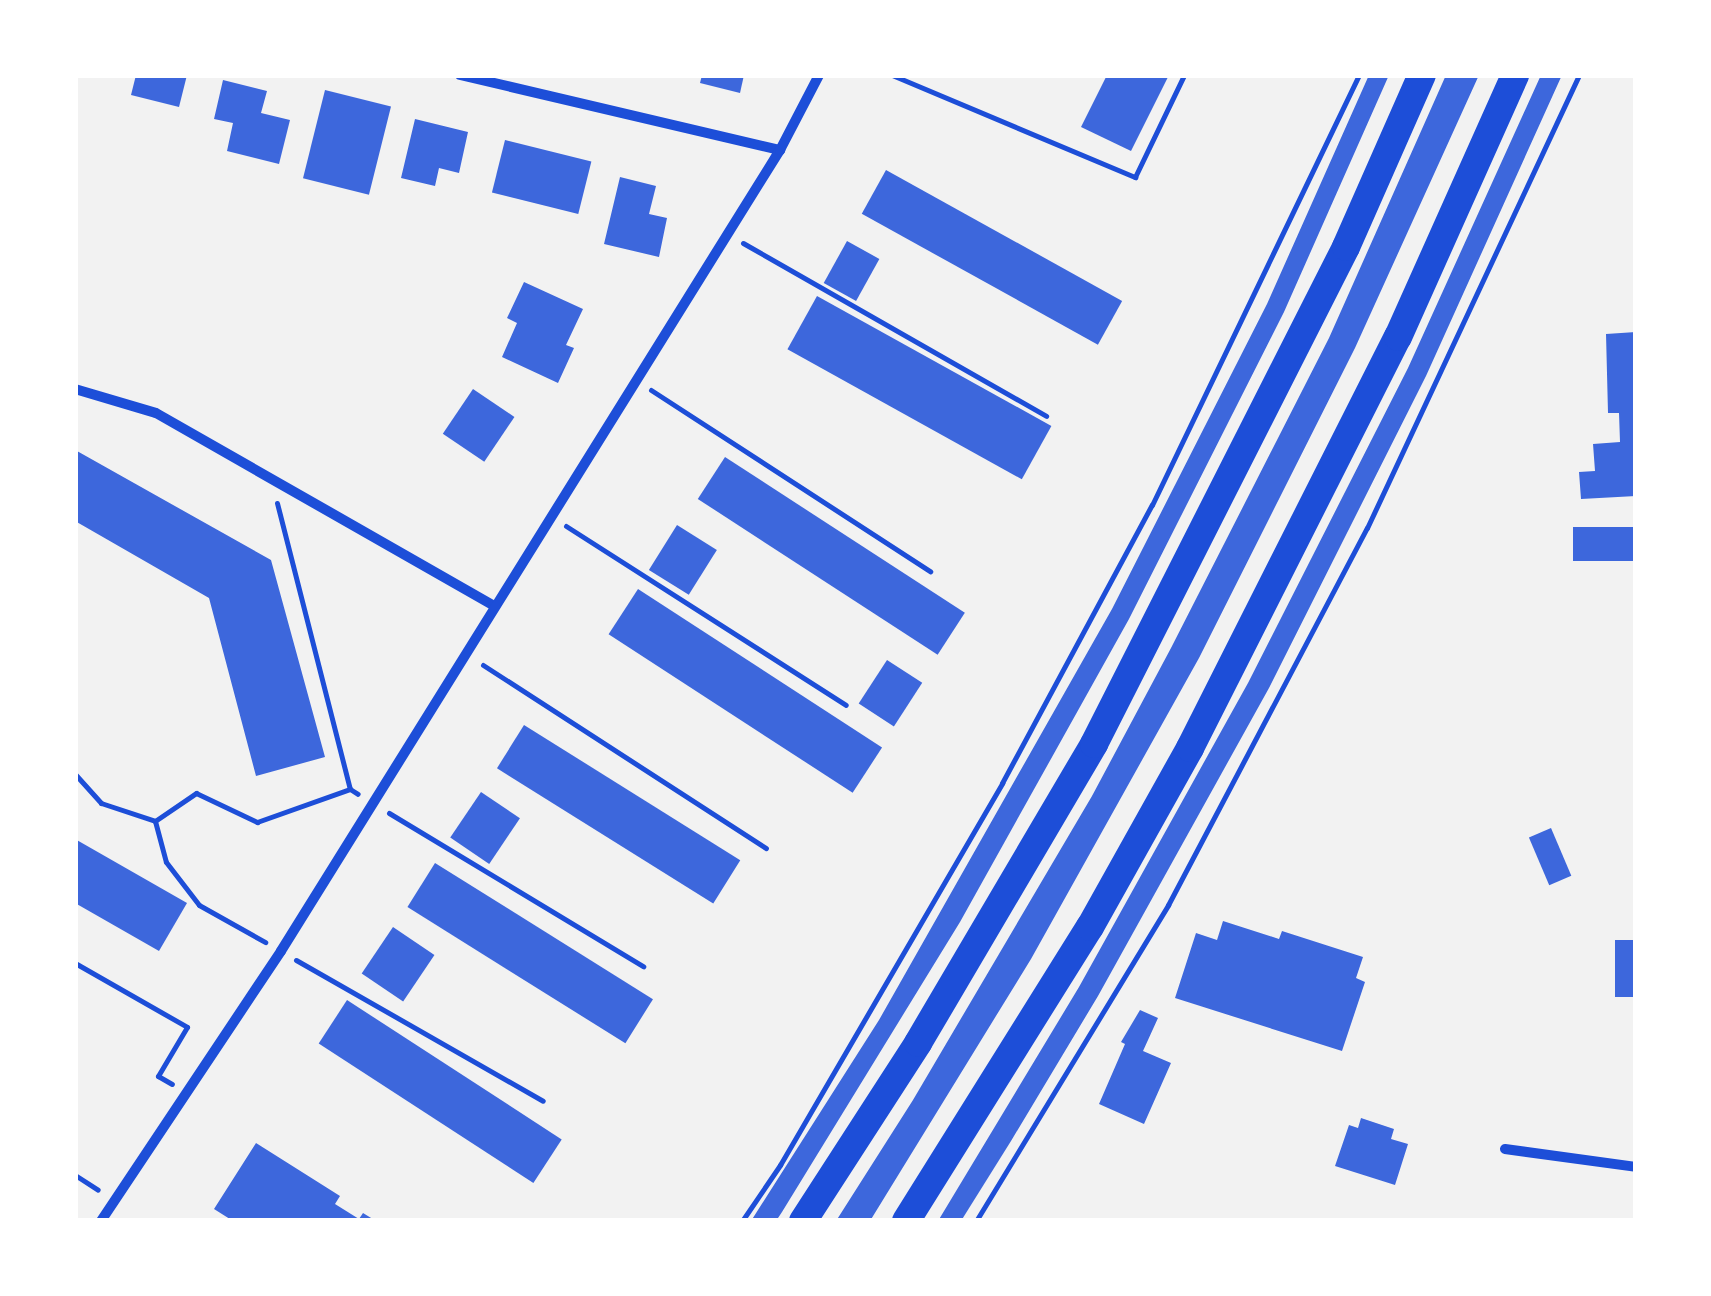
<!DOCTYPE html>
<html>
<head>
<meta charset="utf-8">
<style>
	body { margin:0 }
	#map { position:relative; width:1711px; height:1296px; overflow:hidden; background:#f2f2f2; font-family:"Libre Baskerville",serif }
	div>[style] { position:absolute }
	.building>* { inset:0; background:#3d67dc; transform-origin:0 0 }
	.path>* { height:5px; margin:-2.5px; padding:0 2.5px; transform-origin:2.5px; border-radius:2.5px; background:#1d4ed8 }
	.minor>* { height:10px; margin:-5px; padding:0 5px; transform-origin:5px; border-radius:5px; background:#1d4ed8 }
	.motorway>* { height:28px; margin:-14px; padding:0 14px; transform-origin:14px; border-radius:14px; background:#1d4ed8 }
	span { translate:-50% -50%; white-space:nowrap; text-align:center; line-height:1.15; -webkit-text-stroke:10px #fff; paint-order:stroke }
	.frame { position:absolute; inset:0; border:78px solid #fff; pointer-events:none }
</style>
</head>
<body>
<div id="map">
	<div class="building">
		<i style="clip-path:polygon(136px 75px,187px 75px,179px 107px,131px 95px)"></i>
		<i style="clip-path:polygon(702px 75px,744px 75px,740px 93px,700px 83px)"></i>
		<i style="clip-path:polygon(1107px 75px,1169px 75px,1131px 151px,1081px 127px)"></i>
		<i style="clip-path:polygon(1369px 75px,1389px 75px,1284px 312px,1129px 619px,960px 922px,782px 1212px,776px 1221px,751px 1221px,879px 1020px,1112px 609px,1267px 304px)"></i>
		<i style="clip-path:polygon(1446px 75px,1479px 75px,1355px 348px,1199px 658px,1031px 959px,870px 1221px,836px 1221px,913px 1100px,1092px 796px,1171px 648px,1329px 338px)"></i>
		<i style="clip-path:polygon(1541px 75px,1562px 75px,1426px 376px,1269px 688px,1098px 996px,1011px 1141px,961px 1221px,938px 1221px,1079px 987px,1248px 683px,1408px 368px)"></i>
		<i style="clip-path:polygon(223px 80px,267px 91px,261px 113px,290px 120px,279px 164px,227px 151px,233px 123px,214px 119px)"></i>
		<i style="left:325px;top:90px;width:68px;height:91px;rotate:14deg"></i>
		<i style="clip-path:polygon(415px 119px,468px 132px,459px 173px,439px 168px,435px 186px,401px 178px)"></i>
		<i style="left:505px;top:140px;width:89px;height:54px;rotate:14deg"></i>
		<i style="left:886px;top:170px;width:270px;height:50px;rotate:29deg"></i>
		<i style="clip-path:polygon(620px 177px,656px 186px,649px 214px,667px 218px,659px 257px,604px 244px)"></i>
		<i style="left:847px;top:241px;width:37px;height:48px;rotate:29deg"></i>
		<i style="clip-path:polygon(524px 282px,583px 309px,566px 345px,574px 348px,558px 383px,502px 357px,517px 323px,507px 318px)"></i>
		<i style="left:817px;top:296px;width:268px;height:61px;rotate:29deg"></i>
		<i style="clip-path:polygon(1636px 332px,1636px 496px,1581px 499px,1579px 472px,1595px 471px,1593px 444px,1620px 442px,1619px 413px,1608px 413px,1606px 334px)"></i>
		<i style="left:473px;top:389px;width:50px;height:54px;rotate:34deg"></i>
		<i style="clip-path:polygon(77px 451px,271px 560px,325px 757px,256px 776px,209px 598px,75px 521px)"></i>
		<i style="left:725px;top:457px;width:286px;height:50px;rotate:33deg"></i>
		<i style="left:677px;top:525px;width:47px;height:53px;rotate:32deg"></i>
		<i style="left:1573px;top:527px;width:63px;height:34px"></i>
		<i style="left:638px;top:589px;width:291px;height:54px;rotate:33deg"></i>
		<i style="left:887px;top:660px;width:42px;height:52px;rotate:33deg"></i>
		<i style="left:524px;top:725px;width:255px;height:51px;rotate:32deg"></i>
		<i style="left:481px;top:792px;width:47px;height:55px;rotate:34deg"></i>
		<i style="left:1551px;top:828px;width:52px;height:24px;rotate:67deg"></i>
		<i style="clip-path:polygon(75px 839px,187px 903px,159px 951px,75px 903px)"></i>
		<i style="left:435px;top:863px;width:257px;height:52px;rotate:32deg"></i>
		<i style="clip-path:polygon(1223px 921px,1279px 939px,1282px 931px,1363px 957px,1356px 978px,1365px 982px,1342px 1051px,1175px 998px,1196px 933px,1217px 940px)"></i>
		<i style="left:393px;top:927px;width:50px;height:56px;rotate:34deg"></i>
		<i style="left:1615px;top:940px;width:21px;height:57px"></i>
		<i style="left:347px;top:1000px;width:256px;height:52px;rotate:33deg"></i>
		<i style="clip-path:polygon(1140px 1010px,1158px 1018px,1143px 1051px,1171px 1063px,1144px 1124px,1099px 1104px,1125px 1044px,1121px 1042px)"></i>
		<i style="clip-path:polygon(1361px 1118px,1394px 1129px,1391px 1139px,1408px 1144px,1395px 1185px,1335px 1166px,1349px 1125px,1358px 1128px)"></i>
		<i style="clip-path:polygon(256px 1143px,340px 1196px,335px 1204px,359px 1219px,363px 1213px,376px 1221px,233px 1221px,214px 1209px)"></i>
	</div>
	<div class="path">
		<i style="left:892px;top:75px;width:264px;rotate:22.8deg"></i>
		<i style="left:1135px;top:177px;width:113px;rotate:-64.3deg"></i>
		<i style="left:743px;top:243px;width:349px;rotate:29.7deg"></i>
		<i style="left:651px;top:390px;width:333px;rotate:33deg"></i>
		<i style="left:277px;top:503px;width:295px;rotate:75.7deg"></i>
		<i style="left:350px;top:789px;width:9px;rotate:32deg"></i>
		<i style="left:566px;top:526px;width:332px;rotate:32.6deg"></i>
		<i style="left:483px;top:665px;width:337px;rotate:32.9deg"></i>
		<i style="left:75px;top:774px;width:39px;rotate:48deg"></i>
		<i style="left:101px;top:803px;width:57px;rotate:18.4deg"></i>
		<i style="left:155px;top:821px;width:42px;rotate:75deg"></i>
		<i style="left:166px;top:862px;width:54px;rotate:52.5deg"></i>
		<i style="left:199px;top:905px;width:76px;rotate:29.3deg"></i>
		<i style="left:389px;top:813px;width:297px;rotate:31.1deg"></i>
		<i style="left:155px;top:821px;width:50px;rotate:-34.3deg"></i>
		<i style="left:196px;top:793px;width:68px;rotate:25.4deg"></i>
		<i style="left:257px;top:822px;width:99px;rotate:-19.5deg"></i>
		<i style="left:296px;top:960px;width:284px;rotate:29.7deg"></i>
		<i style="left:75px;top:963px;width:129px;rotate:29.7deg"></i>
		<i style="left:187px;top:1027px;width:57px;rotate:120.6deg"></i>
		<i style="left:158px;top:1076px;width:16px;rotate:30deg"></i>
		<i style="left:75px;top:1175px;width:27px;rotate:33deg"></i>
		<i style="left:742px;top:1221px;width:68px;rotate:-55.8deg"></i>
		<i style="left:780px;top:1165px;width:442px;rotate:-59.8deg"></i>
		<i style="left:1002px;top:783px;width:316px;rotate:-61.7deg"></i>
		<i style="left:1152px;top:505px;width:477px;rotate:-64.3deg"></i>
		<i style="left:976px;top:1221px;width:370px;rotate:-58.7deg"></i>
		<i style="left:1168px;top:905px;width:426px;rotate:-62.2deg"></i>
		<i style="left:1367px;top:528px;width:500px;rotate:-64.92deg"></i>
	</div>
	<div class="minor">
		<i style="left:460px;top:75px;width:329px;rotate:13.2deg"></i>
		<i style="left:75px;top:389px;width:84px;rotate:16.5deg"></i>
		<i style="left:156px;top:413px;width:389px;rotate:29.7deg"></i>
		<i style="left:1505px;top:1149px;width:132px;rotate:7.8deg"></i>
		<i style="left:101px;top:1221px;width:324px;rotate:-56.3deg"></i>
		<i style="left:281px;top:951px;width:944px;rotate:-58.08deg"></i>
		<i style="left:780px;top:150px;width:85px;rotate:-62.5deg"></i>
	</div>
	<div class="motorway">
		<i style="left:803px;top:1221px;width:212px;rotate:-57.1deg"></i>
		<i style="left:918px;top:1043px;width:347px;rotate:-59.5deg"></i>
		<i style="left:1094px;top:744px;width:557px;rotate:-63.11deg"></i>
		<i style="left:1346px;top:247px;width:188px;rotate:-66.2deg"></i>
		<i style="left:906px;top:1221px;width:347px;rotate:-58deg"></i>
		<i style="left:1090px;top:927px;width:205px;rotate:-60.8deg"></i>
		<i style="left:1190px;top:748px;width:461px;rotate:-63.2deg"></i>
		<i style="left:1398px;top:337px;width:287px;rotate:-65.9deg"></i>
	</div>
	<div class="frame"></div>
</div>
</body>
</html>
